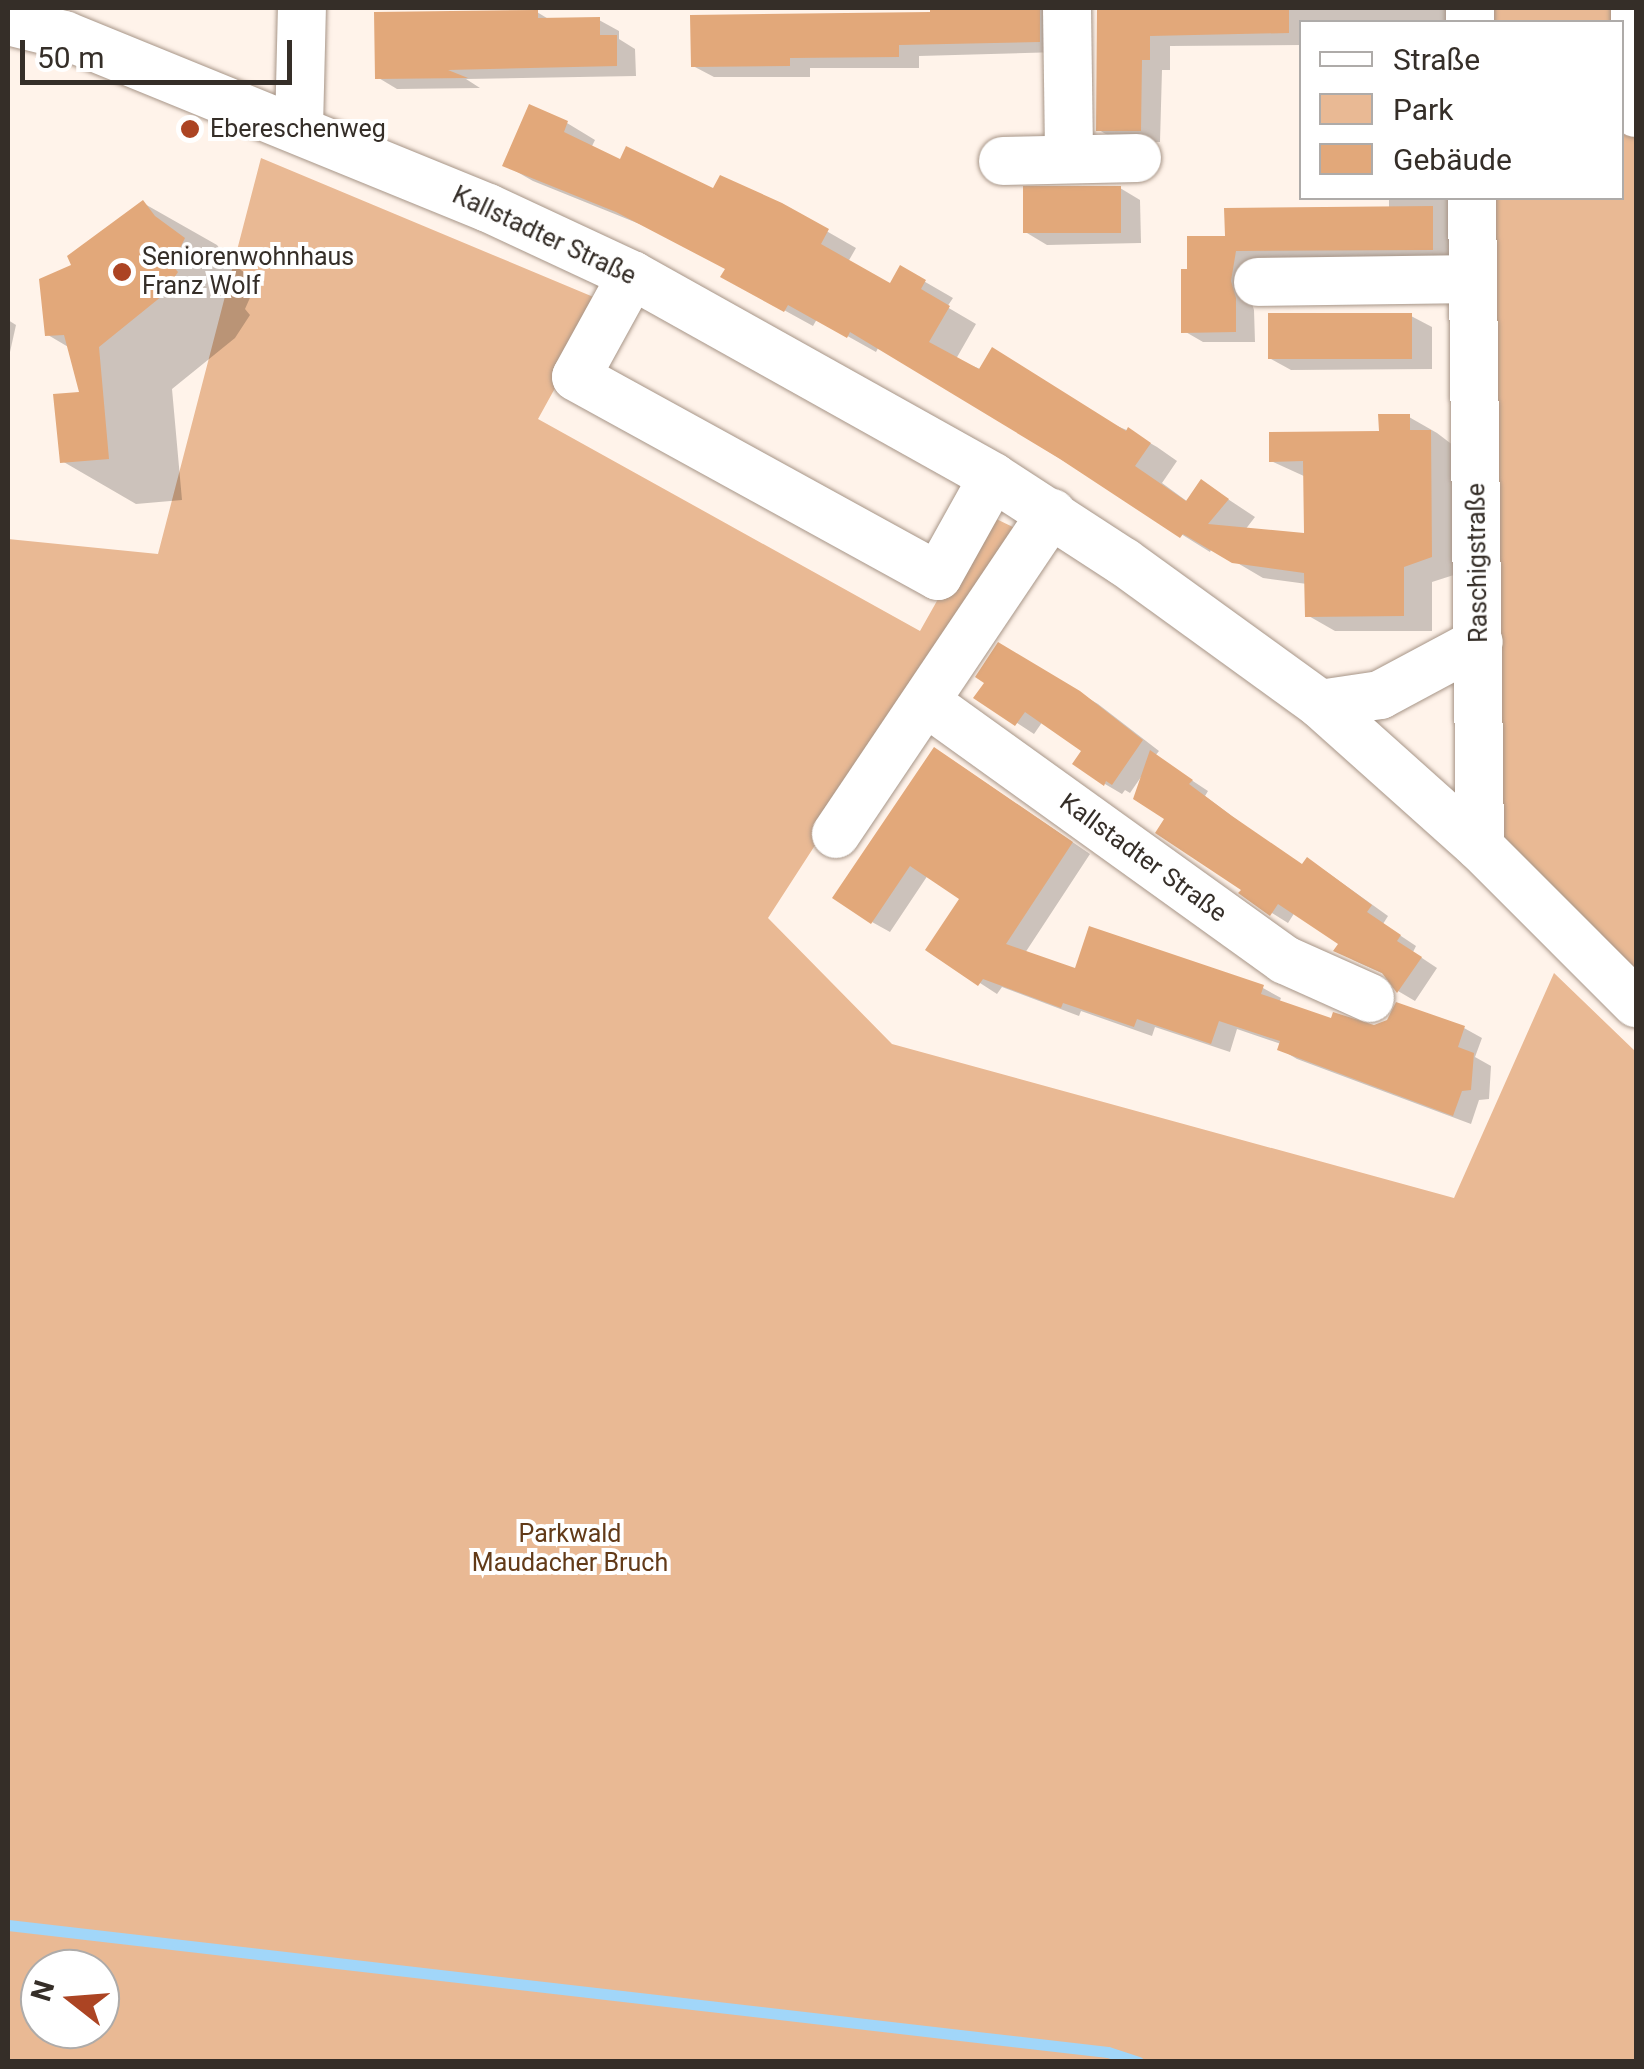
<!DOCTYPE html>
<html>
<head>
<meta charset="utf-8">
<style>
	body { margin:0 }
	#map { position:relative; width:1644px; height:2069px; overflow:hidden; background:#fff3ea; font-family:Roboto,sans-serif }
	div>[style] { position:absolute }
	.green>* { inset:0; background:#e9b994 }
	.shadow>* { inset:0; background:#0003 }
	.stream>* { height:11px; margin:-5.5px; padding:0 5.5px; transform-origin:5.5px; border-radius:5.5px; background:#a1d6f9 }
	.building>* { inset:0; background:#e2a87a; transform-origin:0 0 }
	.roads { filter:drop-shadow(0 0 2px #a79587) drop-shadow(0 0 2px #a79587) }
	.minor>* { height:48px; margin:-24px; padding:0 24px; transform-origin:24px; border-radius:24px; background:#fff }
	.dots>* { width:28px; height:28px; translate:-50% -50%; box-sizing:border-box; border:5px solid #fff; border-radius:50% }
	span { translate:-50% -50%; white-space:nowrap; text-align:center; line-height:1.15; -webkit-text-stroke:8px #fff; paint-order:stroke }
	.poi-label { font-size:25px; color:#352e28 }
	.left { translate:0 -50%; text-align:left }
	.street-label { font-size:25px; color:#352e28 }
	.park-label { font-size:25px; color:#623a18 }
	.frame { position:absolute; inset:0; border:10px solid #352e28; pointer-events:none }
	.legend { position:absolute; left:1299px; top:20px; width:325px; height:180px; box-sizing:border-box; background:#fff; border:2px solid #aeaba9; margin:0; padding:12px 18px; list-style:none; font-size:30px; color:#352e28 }
	.legend li { display:flex; align-items:center; gap:20px; height:50px }
	.legend b { width:50px; border:2px solid #aeaba9 }
	.north { position:absolute; left:20px; top:1949px; width:100px; height:100px; box-sizing:border-box; background:#fff; border:2px solid #aeaba9; border-radius:50%; rotate:287deg; font-size:28px; font-weight:700; line-height:40px; text-align:center; color:#352e28 }
	.north::after { content:''; display:block; margin:auto; width:35px; height:45px; background:#ac4423; clip-path:polygon(50% 0,100% 100%,50% 72%,0 100%) }
	.scale { position:absolute; left:20px; top:40px; width:272px; height:45px; box-sizing:border-box; border:5px solid #352e28; border-top:0; padding-left:12px; font-size:30px; line-height:35px; white-space:nowrap; color:#352e28; -webkit-text-stroke:8px #fff; paint-order:stroke }
</style>
</head>
<body>
<div id="map">
	<div class="green">
		<i style="clip-path:polygon(1470px 8px,1635px 8px,1636px 1003px,1480px 847px,1472px 198px,1622px 198px,1622px 22px,1470px 22px)"></i>
		<i style="clip-path:polygon(evenodd,261px 158px,603px 301px,538px 419px,920px 631px,986px 514px,1019px 530px,768px 918px,892px 1044px,1454px 1198px,1554px 973px,1636px 1052px,1636px 2061px,8px 2061px,8px 539px,158px 554px,261px 158px,40px 1969px,100px 1969px,100px 2029px,40px 2029px,40px 1969px)"></i>
	</div>
	<div class="shadow">
		<i style="clip-path:polygon(932px 8px,1059px 8px,1060px 52px,919px 56px,919px 68px,810px 68px,810px 77px,714px 77px,693px 66px,932px 15px)"></i>
		<i style="clip-path:polygon(1099px 8px,1447px 8px,1447px 22px,1302px 22px,1302px 45px,1170px 46px,1170px 70px,1162px 70px,1160px 142px,1119px 142px,1099px 130px)"></i>
		<i style="clip-path:polygon(537px 12px,550px 20px,599px 20px,619px 31px,619px 39px,635px 49px,636px 76px,466px 79px,480px 88px,397px 89px,377px 77px)"></i>
		<i style="clip-path:polygon(567px 123px,595px 140px,591px 148px,621px 163px,714px 191px,781px 205px,856px 248px,848px 262px,891px 286px,901px 268px,953px 298px,947px 307px,976px 324px,956px 359px,1129px 431px,1157px 447px,1177px 461px,1162px 483px,1188px 502px,1202px 482px,1255px 517px,1245px 530px,1306px 535px,1306px 477px,1271px 461px,1381px 433px,1409px 417px,1437px 433px,1458px 449px,1460px 573px,1432px 582px,1432px 631px,1335px 631px,1307px 615px,1307px 584px,1263px 578px,1212px 548px,1210px 552px,879px 346px,876px 352px,817px 319px,813px 326px,724px 277px,728px 269px,647px 227px,533px 181px,505px 165px)"></i>
		<i style="clip-path:polygon(1120px 188px,1140px 200px,1141px 243px,1047px 245px,1027px 233px)"></i>
		<i style="clip-path:polygon(1389px 198px,1451px 198px,1451px 259px,1249px 294px,1254px 310px,1255px 342px,1203px 342px,1184px 331px,1190px 271px,1228px 238px,1389px 209px)"></i>
		<i style="clip-path:polygon(143px 203px,217px 245px,229px 261px,257px 282px,245px 309px,250px 315px,235px 338px,172px 389px,182px 500px,136px 504px,62px 461px,82px 394px,70px 348px,48px 335px,74px 267px)"></i>
		<i style="clip-path:polygon(1411px 316px,1432px 327px,1432px 369px,1291px 370px,1271px 359px)"></i>
		<i style="clip-path:polygon(8px 320px,16px 325px,10px 352px,8px 352px)"></i>
		<i style="clip-path:polygon(999px 646px,1098px 704px,1159px 751px,1155px 756px,1208px 791px,1205px 796px,1249px 829px,1304px 866px,1324px 870px,1388px 916px,1383px 924px,1416px 946px,1413px 952px,1437px 968px,1415px 1001px,1398px 991px,1386px 975px,1353px 960px,1341px 943px,1295px 912px,1288px 923px,1272px 913px,1167px 819px,1141px 777px,1130px 793px,1125px 790px,1122px 794px,1105px 784px,1084px 750px,1043px 721px,1034px 734px,977px 697px,987px 682px)"></i>
		<i style="clip-path:polygon(952px 760px,1090px 854px,1025px 953px,1076px 971px,1263px 988px,1281px 998px,1279px 1003px,1333px 1022px,1374px 1028px,1464px 1028px,1482px 1038px,1475px 1057px,1491px 1066px,1489px 1099px,1479px 1100px,1471px 1124px,1297px 1059px,1280px 1049px,1281px 1044px,1237px 1029px,1230px 1052px,1155px 1027px,1152px 1036px,1081px 1011px,1079px 1016px,1002px 987px,997px 994px,980px 983px,963px 898px,928px 875px,890px 932px,872px 922px)"></i>
	</div>
	<div class="stream">
		<i style="left:8px;top:1925px;width:1107px;rotate:6.59deg"></i>
		<i style="left:1108px;top:2052px;width:32px;rotate:18deg"></i>
	</div>
	<div class="building">
		<i style="clip-path:polygon(930px 8px,1040px 8px,1040px 42px,899px 45px,899px 57px,790px 58px,790px 66px,691px 67px,690px 15px,930px 12px)"></i>
		<i style="clip-path:polygon(1097px 8px,1289px 8px,1289px 33px,1150px 36px,1150px 60px,1142px 60px,1141px 131px,1096px 131px)"></i>
		<i style="clip-path:polygon(538px 10px,538px 18px,600px 17px,600px 35px,617px 35px,617px 66px,448px 70px,468px 78px,375px 79px,374px 12px)"></i>
		<i style="clip-path:polygon(529px 104px,568px 121px,564px 132px,620px 159px,626px 146px,713px 188px,720px 175px,782px 203px,829px 229px,821px 244px,890px 283px,900px 265px,926px 280px,921px 289px,950px 306px,929px 342px,979px 369px,992px 347px,1126px 431px,1128px 427px,1151px 443px,1135px 466px,1186px 501px,1201px 479px,1229px 499px,1208px 524px,1304px 533px,1303px 461px,1269px 462px,1269px 432px,1379px 431px,1378px 414px,1410px 414px,1410px 430px,1431px 430px,1432px 557px,1404px 567px,1404px 616px,1305px 617px,1304px 573px,1232px 563px,1183px 534px,1180px 538px,1060px 459px,850px 332px,847px 338px,788px 305px,784px 312px,720px 277px,725px 269px,616px 212px,502px 166px)"></i>
		<i style="left:1121px;top:186px;width:47px;height:98px;rotate:90deg"></i>
		<i style="clip-path:polygon(143px 200px,155px 216px,185px 238px,172px 265px,178px 272px,162px 296px,99px 347px,109px 459px,60px 463px,53px 394px,79px 392px,64px 335px,45px 336px,39px 279px,71px 265px,67px 256px)"></i>
		<i style="clip-path:polygon(1433px 206px,1433px 250px,1236px 251px,1231px 281px,1236px 298px,1236px 332px,1181px 333px,1181px 269px,1187px 269px,1187px 236px,1225px 236px,1224px 208px)"></i>
		<i style="left:1412px;top:313px;width:46px;height:144px;rotate:90deg"></i>
		<i style="clip-path:polygon(998px 642px,1080px 691px,1143px 740px,1112px 785px,1106px 781px,1104px 786px,1072px 764px,1081px 751px,1025px 712px,1015px 726px,973px 698px,984px 683px,975px 677px)"></i>
		<i style="clip-path:polygon(934px 747px,1073px 842px,1006px 944px,1075px 968px,1089px 926px,1264px 985px,1261px 994px,1331px 1018px,1333px 1012px,1374px 1025px,1387px 1020px,1396px 1002px,1465px 1026px,1458px 1047px,1474px 1053px,1471px 1090px,1462px 1091px,1453px 1116px,1277px 1050px,1280px 1041px,1219px 1021px,1211px 1044px,1137px 1019px,1134px 1027px,1063px 1003px,1061px 1008px,983px 979px,978px 986px,925px 950px,959px 899px,910px 866px,871px 924px,832px 898px)"></i>
		<i style="clip-path:polygon(1150px 750px,1193px 780px,1189px 784px,1232px 816px,1302px 864px,1307px 857px,1372px 905px,1367px 912px,1401px 935px,1397px 941px,1422px 957px,1397px 993px,1382px 973px,1333px 951px,1338px 944px,1278px 904px,1270px 916px,1238px 893px,1241px 890px,1155px 833px,1164px 819px,1133px 799px)"></i>
	</div>
	<div class="roads">
		<div class="minor">
			<i style="left:1067px;top:8px;width:151px;rotate:89.2deg"></i>
			<i style="left:1470px;top:8px;width:14px;rotate:90deg"></i>
			<i style="left:1635px;top:8px;width:105px;rotate:89.5deg"></i>
			<i style="left:8px;top:21px;width:58px;rotate:14deg"></i>
			<i style="left:64px;top:35px;width:458px;rotate:22.2deg"></i>
			<i style="left:488px;top:208px;width:159px;rotate:25deg"></i>
			<i style="left:632px;top:275px;width:414px;rotate:29.2deg"></i>
			<i style="left:993px;top:477px;width:156px;rotate:33deg"></i>
			<i style="left:1124px;top:562px;width:242px;rotate:35.9deg"></i>
			<i style="left:1320px;top:704px;width:215px;rotate:41.8deg"></i>
			<i style="left:1480px;top:847px;width:221px;rotate:45deg"></i>
			<i style="left:299px;top:128px;width:120px;rotate:-88.6deg"></i>
			<i style="left:1003px;top:161px;width:134px;rotate:-1.3deg"></i>
			<i style="left:1472px;top:198px;width:649px;rotate:89.29deg"></i>
			<i style="left:632px;top:275px;width:116px;rotate:118.8deg"></i>
			<i style="left:576px;top:377px;width:413px;rotate:28.8deg"></i>
			<i style="left:938px;top:576px;width:113px;rotate:-60.9deg"></i>
			<i style="left:1258px;top:282px;width:214px;rotate:-0.8deg"></i>
			<i style="left:926px;top:702px;width:442px;rotate:35.7deg"></i>
			<i style="left:1285px;top:960px;width:93px;rotate:24.1deg"></i>
			<i style="left:1320px;top:704px;width:61px;rotate:-8.5deg"></i>
			<i style="left:1380px;top:695px;width:112px;rotate:-28.2deg"></i>
			<i style="left:836px;top:834px;width:387px;rotate:-56.1deg"></i>
		</div>
	</div>
	<div class="dots">
		<i style="left:190px;top:129px;background:#ac4423"></i>
		<i style="left:122px;top:272px;background:#ac4423"></i>
	</div>
	<div class="poi-label">
		<span class="left" style="left:210px;top:129px">Ebereschenweg</span>
		<span class="left" style="left:142px;top:272px">Seniorenwohnhaus<br>Franz Wolf</span>
	</div>
	<div class="street-label">
		<span style="left:544px;top:236px;rotate:25deg">Kallstadter Straße</span>
		<span style="left:1478px;top:563px;rotate:-91deg">Raschigstraße</span>
		<span style="left:1143px;top:858px;rotate:36deg">Kallstadter Straße</span>
	</div>
	<div class="park-label">
		<span style="left:570px;top:1549px">Parkwald<br>Maudacher Bruch</span>
	</div>
	<div class="frame"></div>
	<ul class="legend">
	<li><b style="height:12px;background:#fff"></b>Straße</li>
	<li><b style="height:28px;background:#e9b994"></b>Park</li>
	<li><b style="height:28px;background:#e2a87a"></b>Gebäude</li>
	</ul>
	<div class="north">N</div>
	<div class="scale">50 m</div>
</div>
</body>
</html>
